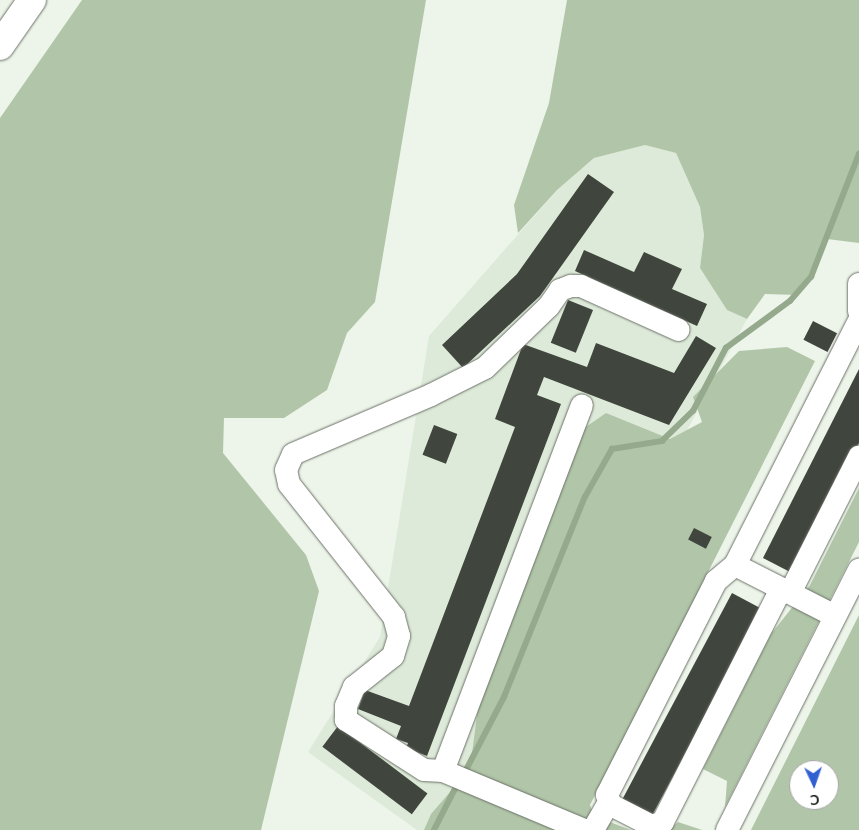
<!DOCTYPE html>
<html>
<head>
<meta charset="utf-8">
<style>
	body { margin:0 }
	#map { position:relative; width:859px; height:830px; overflow:hidden; background:#edf4e9; font-family:"Nunito Sans",sans-serif }
	div>[style] { position:absolute }
	.built>* { inset:0; background:#deead9 }
	.forest>* { inset:0; background:#b1c6a8 }
	.stream>* { height:5.5px; margin:-2.75px; padding:0 2.75px; transform-origin:2.75px; border-radius:2.75px; background:#95a98c }
	.building>* { inset:0; background:#40463d; transform-origin:0 0 }
	.roads { filter:drop-shadow(0 0 1px #6b7168) drop-shadow(0 0 1px #6b7168) }
	.minor>* { height:22px; margin:-11px; padding:0 11px; transform-origin:11px; border-radius:11px; background:#fff }
	.major>* { height:28px; margin:-14px; padding:0 14px; transform-origin:14px; border-radius:14px; background:#fff }
	span { translate:-50% -50%; white-space:nowrap; text-align:center; line-height:1.15; -webkit-text-stroke:5px #fff; paint-order:stroke }
	.north { position:absolute; left:789px; top:760px; width:50px; height:50px; box-sizing:border-box; background:#fff; border:1px solid #a4a5a4; border-radius:50%; rotate:177deg; font-size:14px; font-weight:700; line-height:20px; text-align:center; color:#1c1f1b }
	.north::after { content:''; display:block; margin:auto; width:18px; height:22px; background:#3161d0; clip-path:polygon(50% 0,100% 100%,50% 72%,0 100%) }
</style>
</head>
<body>
<div id="map">
	<div class="built">
		<i style="clip-path:polygon(645px 145px,676px 153px,700px 207px,704px 235px,700px 268px,727px 310px,747px 319px,671px 460px,474px 755px,431px 830px,417px 830px,308px 752px,380px 637px,429px 336px,557px 190px,594px 158px)"></i>
	</div>
	<div class="forest">
		<i style="clip-path:polygon(82px 0,426px 0,375px 302px,347px 333px,327px 390px,284px 418px,224px 418px,223px 453px,306px 555px,319px 591px,261px 830px,0 830px,0 118px)"></i>
		<i style="clip-path:polygon(567px 0,859px 0,859px 243px,827px 239px,798px 295px,765px 294px,747px 319px,727px 310px,700px 268px,704px 235px,700px 207px,676px 153px,645px 145px,594px 158px,557px 190px,518px 233px,514px 205px,549px 103px)"></i>
		<i style="clip-path:polygon(787px 347px,815px 361px,590px 805px,594px 816px,631px 830px,424px 830px,431px 814px,470px 769px,480px 692px,580px 431px,606px 413px,670px 439px,702px 422px,693px 397px,739px 351px)"></i>
		<i style="clip-path:polygon(859px 488px,859px 542px,725px 807px,727px 781px,703px 769px,771px 634px,810px 585px)"></i>
		<i style="clip-path:polygon(evenodd,859px 615px,859px 830px,751px 830px,859px 615px,799px 770px,829px 770px,829px 800px,799px 800px,799px 770px)"></i>
		<i style="clip-path:polygon(678px 822px,702px 830px,669px 830px)"></i>
	</div>
	<div class="stream">
		<i style="left:464px;top:774px;width:87px;rotate:-62.5deg"></i>
		<i style="left:504px;top:697px;width:216px;rotate:-68deg"></i>
		<i style="left:585px;top:497px;width:55px;rotate:-60.6deg"></i>
		<i style="left:612px;top:449px;width:51px;rotate:-9.1deg"></i>
		<i style="left:662px;top:441px;width:43px;rotate:-44.1deg"></i>
		<i style="left:693px;top:411px;width:71px;rotate:-62.4deg"></i>
		<i style="left:726px;top:348px;width:79px;rotate:-36.3deg"></i>
		<i style="left:790px;top:301px;width:32px;rotate:-49deg"></i>
		<i style="left:811px;top:277px;width:132px;rotate:-68.7deg"></i>
		<i style="left:434px;top:830px;width:53px;rotate:-62.9deg"></i>
	</div>
	<div class="building">
		<i style="clip-path:polygon(588px 174px,614px 192px,540px 296px,463px 368px,442px 345px,517px 274px)"></i>
		<i style="clip-path:polygon(584px 250px,634px 272px,644px 252px,682px 269px,672px 289px,707px 304px,697px 326px,575px 271px)"></i>
		<i style="left:568px;top:300px;width:27px;height:46px;rotate:22deg"></i>
		<i style="left:813px;top:321px;width:27px;height:21px;rotate:27deg"></i>
		<i style="clip-path:polygon(696px 336px,716px 348px,669px 425px,544px 377px,537px 395px,561px 404px,427px 756px,406px 748px,408px 743px,396px 739px,401px 726px,358px 709px,365px 690px,409px 706px,515px 427px,495px 419px,523px 344px,587px 367px,596px 343px,674px 373px)"></i>
		<i style="clip-path:polygon(859px 369px,859px 443px,792px 573px,763px 558px)"></i>
		<i style="left:434px;top:425px;width:25px;height:32px;rotate:21deg"></i>
		<i style="left:694px;top:528px;width:20px;height:13px;rotate:27deg"></i>
		<i style="left:732px;top:593px;width:34px;height:236px;rotate:28deg"></i>
		<i style="left:338px;top:726px;width:112px;height:26px;rotate:37deg"></i>
	</div>
	<div class="roads">
		<div class="minor">
			<i style="left:859px;top:284px;width:27px;rotate:90deg"></i>
			<i style="left:735px;top:565px;width:112px;rotate:27deg"></i>
			<i style="left:781px;top:589px;width:261px;rotate:116.9deg"></i>
			<i style="left:663px;top:822px;width:12px;rotate:160deg"></i>
			<i style="left:652px;top:826px;width:46px;rotate:-152.9deg"></i>
			<i style="left:611px;top:805px;width:11px;rotate:-112deg"></i>
			<i style="left:607px;top:795px;width:240px;rotate:-63deg"></i>
			<i style="left:716px;top:581px;width:25px;rotate:-40deg"></i>
			<i style="left:735px;top:565px;width:274px;rotate:-63.1deg"></i>
			<i style="left:790px;top:593px;width:153px;rotate:-63.1deg"></i>
			<i style="left:443px;top:771px;width:391px;rotate:-69.2deg"></i>
			<i style="left:584px;top:830px;width:153px;rotate:-157.3deg"></i>
			<i style="left:443px;top:771px;width:19px;rotate:-177deg"></i>
			<i style="left:424px;top:770px;width:93px;rotate:-147.3deg"></i>
			<i style="left:346px;top:720px;width:14px;rotate:-90deg"></i>
			<i style="left:346px;top:706px;width:21px;rotate:-67deg"></i>
			<i style="left:354px;top:687px;width:50px;rotate:-38.5deg"></i>
			<i style="left:393px;top:656px;width:21px;rotate:-73deg"></i>
			<i style="left:399px;top:636px;width:20px;rotate:-105deg"></i>
			<i style="left:394px;top:617px;width:169px;rotate:-128.3deg"></i>
			<i style="left:289px;top:484px;width:14px;rotate:-102deg"></i>
			<i style="left:286px;top:470px;width:17px;rotate:-66deg"></i>
			<i style="left:293px;top:454px;width:150px;rotate:-23.1deg"></i>
			<i style="left:431px;top:395px;width:60px;rotate:-26.6deg"></i>
			<i style="left:485px;top:368px;width:89px;rotate:-44.1deg"></i>
			<i style="left:549px;top:306px;width:19px;rotate:-55deg"></i>
			<i style="left:560px;top:290px;width:12px;rotate:-20deg"></i>
			<i style="left:571px;top:286px;width:10px"></i>
			<i style="left:581px;top:286px;width:107px;rotate:24.2deg"></i>
			<i style="left:593px;top:830px;width:32px;rotate:-60deg"></i>
			<i style="left:727px;top:830px;width:292px;rotate:-63.1deg"></i>
		</div>
		<div class="major">
			<i style="left:0;top:46px;width:56px;rotate:-55.2deg"></i>
		</div>
	</div>
	<div class="north">С</div>
</div>
</body>
</html>
